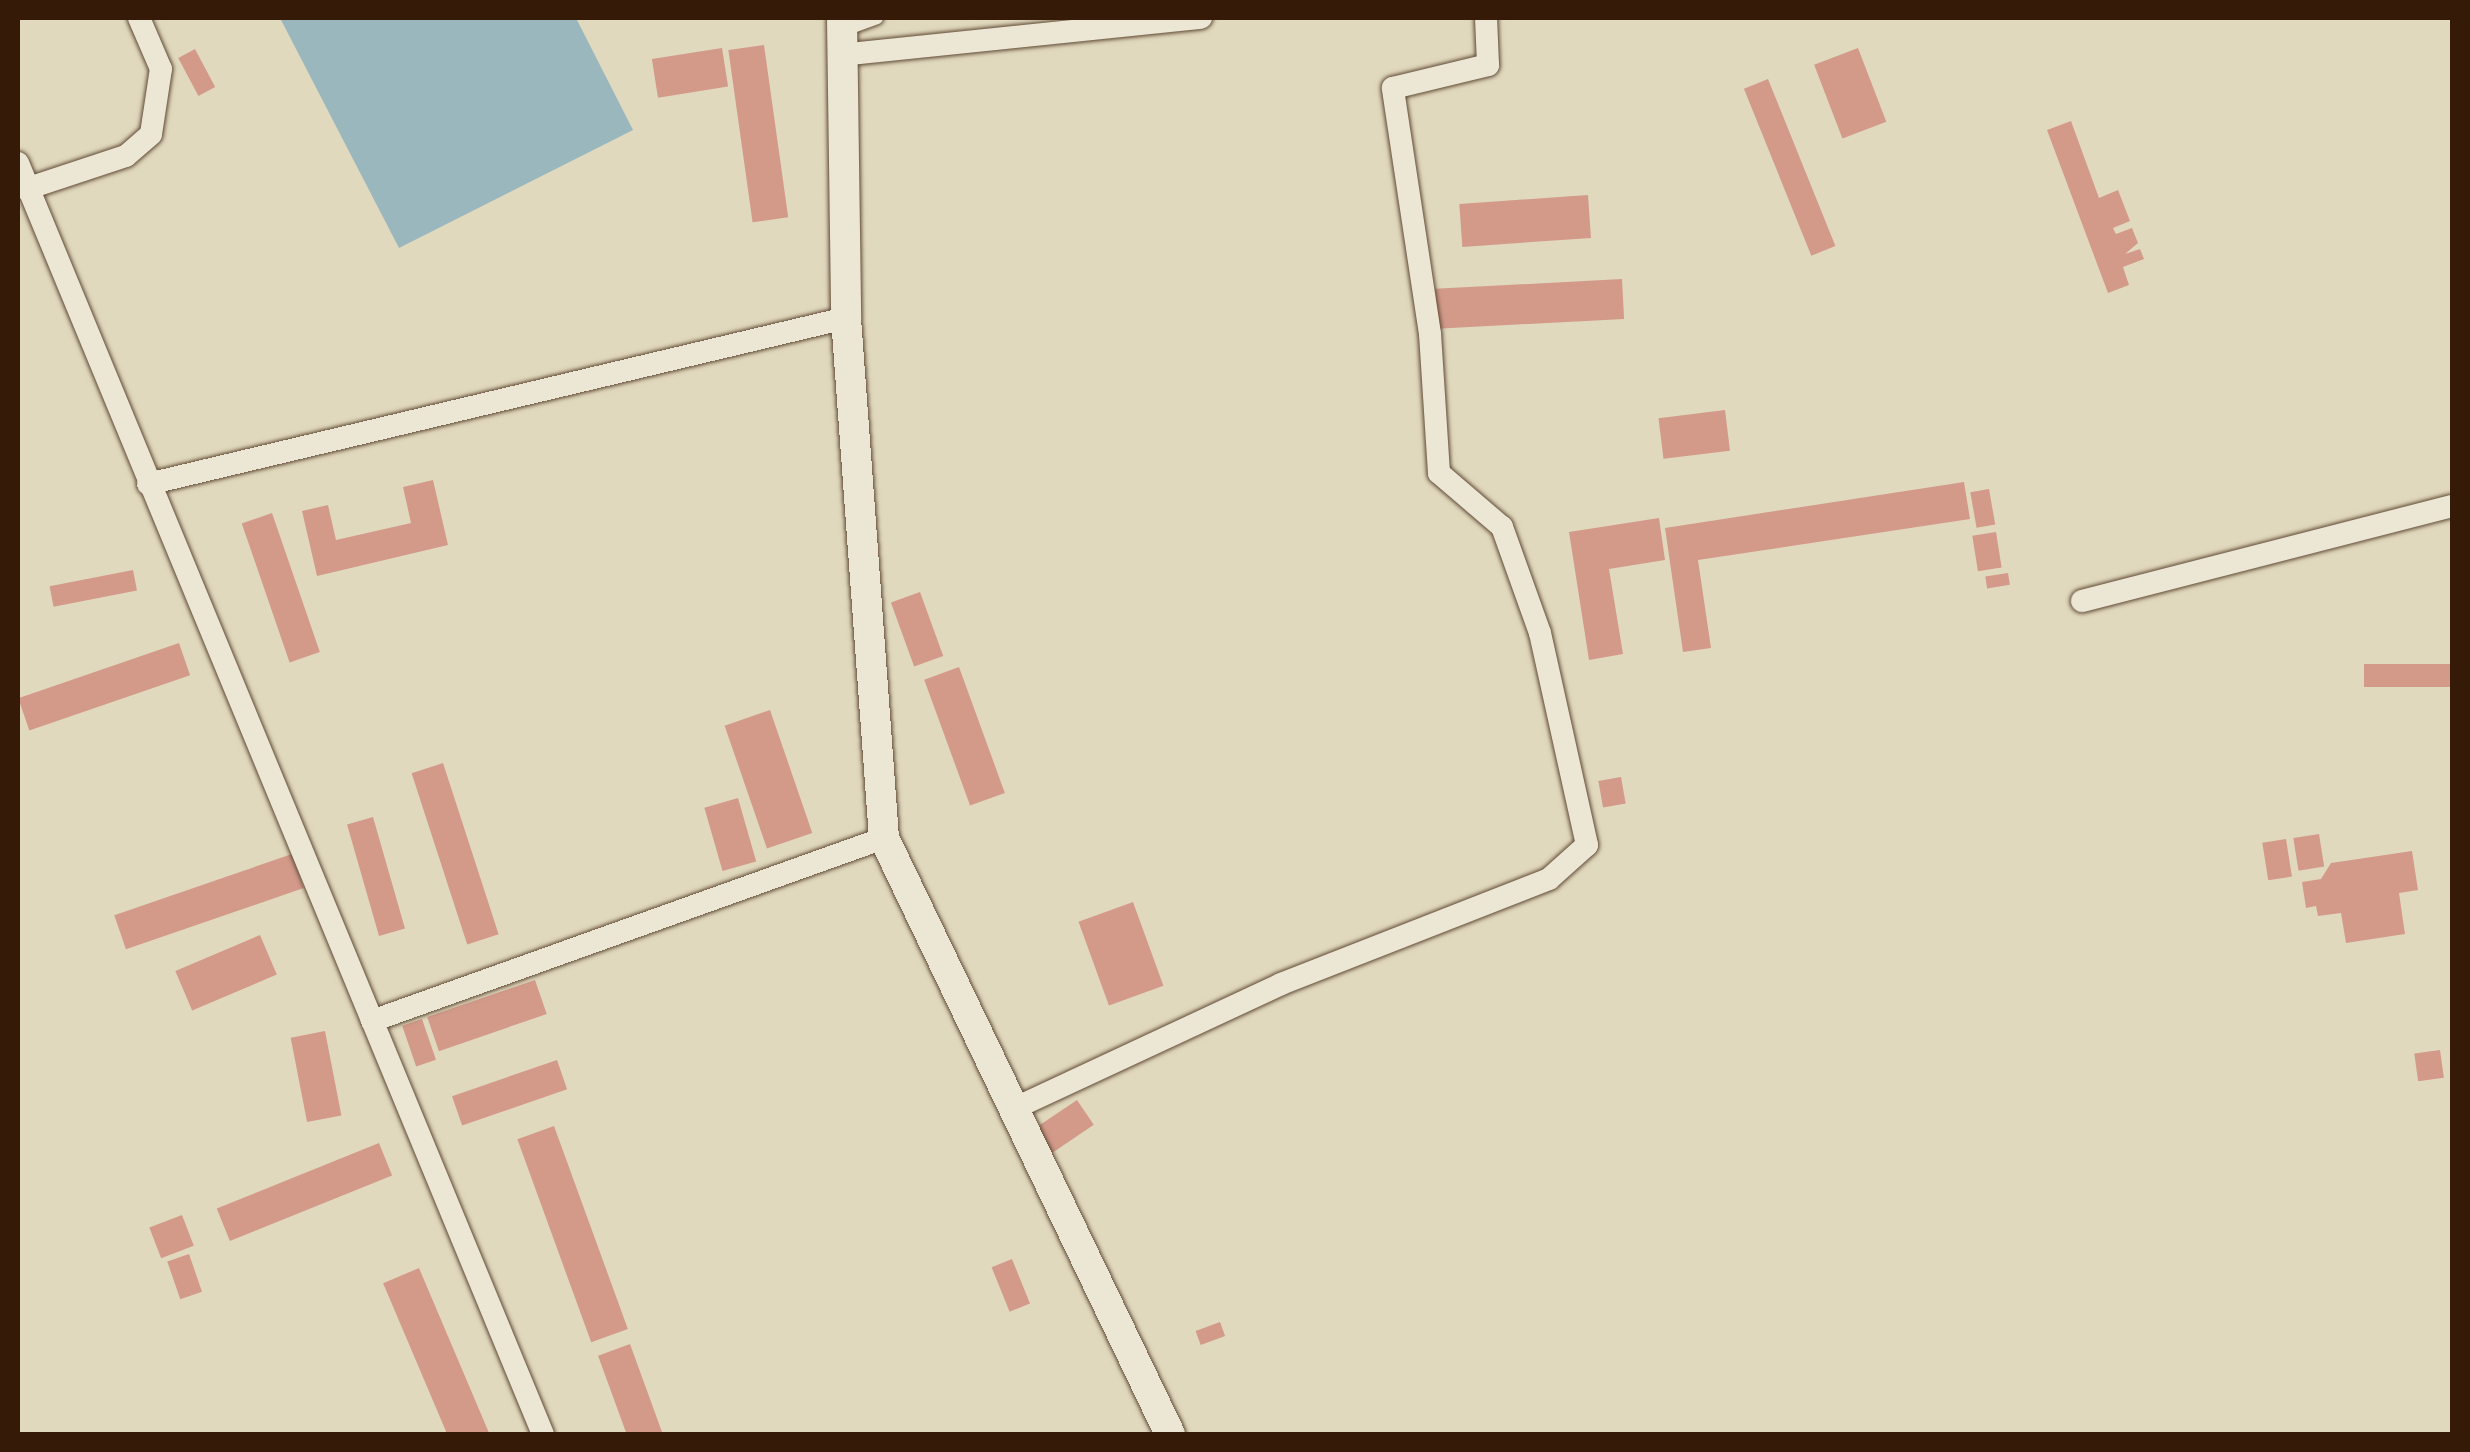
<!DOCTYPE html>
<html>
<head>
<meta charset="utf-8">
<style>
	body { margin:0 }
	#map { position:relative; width:2470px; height:1452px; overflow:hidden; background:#e1d9be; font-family:"IM FELL French Canon",serif }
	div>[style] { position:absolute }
	.water>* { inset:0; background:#9ab7bd }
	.building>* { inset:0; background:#d39a8a; transform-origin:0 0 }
	.roads { filter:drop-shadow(0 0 2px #604a35) drop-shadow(0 0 2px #604a35) }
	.service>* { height:11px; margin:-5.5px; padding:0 5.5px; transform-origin:5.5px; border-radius:5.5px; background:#ece6d5 }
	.minor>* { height:22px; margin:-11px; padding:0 11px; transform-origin:11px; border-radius:11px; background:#ece6d5 }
	.secondary>* { height:30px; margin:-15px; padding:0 15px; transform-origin:15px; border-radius:15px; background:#ece6d5 }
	span { translate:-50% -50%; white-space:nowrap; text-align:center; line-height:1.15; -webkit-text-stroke:10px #ece6d5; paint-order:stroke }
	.frame { position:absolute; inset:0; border:20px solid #351a07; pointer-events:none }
</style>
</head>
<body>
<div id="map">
	<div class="water">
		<i style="clip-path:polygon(280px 18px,576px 18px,633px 130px,399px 248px)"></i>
	</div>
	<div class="building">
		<i style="left:764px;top:45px;width:174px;height:36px;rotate:82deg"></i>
		<i style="left:722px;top:48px;width:39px;height:71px;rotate:81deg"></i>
		<i style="left:1858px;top:48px;width:79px;height:47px;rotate:69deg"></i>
		<i style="left:195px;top:49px;width:43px;height:19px;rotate:62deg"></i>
		<i style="left:1768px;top:79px;width:180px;height:26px;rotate:68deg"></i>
		<i style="clip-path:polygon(2071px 121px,2099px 198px,2118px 190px,2130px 221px,2113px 228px,2116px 234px,2132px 228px,2138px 243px,2125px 254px,2140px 249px,2144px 259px,2123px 267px,2129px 285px,2108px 293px,2047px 130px)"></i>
		<i style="left:1588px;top:195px;width:43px;height:129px;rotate:86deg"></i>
		<i style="left:1622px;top:279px;width:40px;height:187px;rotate:87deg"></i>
		<i style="left:1725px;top:410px;width:41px;height:67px;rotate:83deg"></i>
		<i style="clip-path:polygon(433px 480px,448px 545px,317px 576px,302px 511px,328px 505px,336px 540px,411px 523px,403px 487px)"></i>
		<i style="clip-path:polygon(1964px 482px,1970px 519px,1698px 560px,1711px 648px,1683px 652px,1665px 528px)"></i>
		<i style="left:1989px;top:489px;width:36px;height:19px;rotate:80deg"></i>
		<i style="left:272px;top:513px;width:147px;height:32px;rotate:71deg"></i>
		<i style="clip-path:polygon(1659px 518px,1665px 560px,1609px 569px,1623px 654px,1589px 660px,1569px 532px)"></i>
		<i style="left:1996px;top:532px;width:36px;height:24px;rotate:81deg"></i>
		<i style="left:133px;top:570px;width:21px;height:85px;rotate:79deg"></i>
		<i style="left:2008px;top:573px;width:12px;height:23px;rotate:81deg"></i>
		<i style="left:920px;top:592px;width:68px;height:31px;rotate:70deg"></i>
		<i style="left:179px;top:643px;width:34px;height:170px;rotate:71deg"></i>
		<i style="left:2452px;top:664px;width:23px;height:88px;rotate:90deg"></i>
		<i style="left:959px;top:667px;width:134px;height:37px;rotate:70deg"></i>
		<i style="left:770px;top:710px;width:130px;height:48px;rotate:71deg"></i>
		<i style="left:443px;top:763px;width:180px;height:33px;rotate:72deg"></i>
		<i style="left:1621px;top:777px;width:27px;height:23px;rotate:80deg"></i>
		<i style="left:738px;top:798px;width:66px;height:35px;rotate:74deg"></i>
		<i style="left:373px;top:817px;width:116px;height:27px;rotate:74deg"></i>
		<i style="left:2319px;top:834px;width:33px;height:26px;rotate:81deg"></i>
		<i style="left:2286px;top:839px;width:38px;height:24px;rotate:81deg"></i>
		<i style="clip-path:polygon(2412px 851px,2418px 890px,2399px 893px,2405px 934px,2346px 943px,2341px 913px,2318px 916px,2316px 906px,2306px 908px,2302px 882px,2321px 879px,2331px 863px)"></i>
		<i style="left:292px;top:854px;width:36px;height:188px;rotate:71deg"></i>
		<i style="left:1133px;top:902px;width:89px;height:58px;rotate:70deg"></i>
		<i style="left:260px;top:935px;width:43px;height:92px;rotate:67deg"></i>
		<i style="left:535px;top:980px;width:36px;height:114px;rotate:71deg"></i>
		<i style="left:422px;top:1019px;width:43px;height:21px;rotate:71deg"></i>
		<i style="left:325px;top:1031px;width:86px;height:35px;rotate:79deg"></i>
		<i style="left:2440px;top:1050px;width:28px;height:26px;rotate:82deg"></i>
		<i style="left:557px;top:1060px;width:31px;height:111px;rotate:71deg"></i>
		<i style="left:1077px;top:1100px;width:30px;height:52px;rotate:56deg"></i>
		<i style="left:554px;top:1126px;width:216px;height:39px;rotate:70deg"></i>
		<i style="left:379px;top:1143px;width:35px;height:175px;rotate:68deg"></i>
		<i style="left:182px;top:1215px;width:33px;height:35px;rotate:69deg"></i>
		<i style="left:189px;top:1254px;width:40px;height:23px;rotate:71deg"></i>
		<i style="left:1012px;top:1259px;width:48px;height:22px;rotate:68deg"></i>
		<i style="left:419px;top:1268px;width:181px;height:39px;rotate:67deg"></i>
		<i style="left:1220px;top:1322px;width:15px;height:26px;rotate:70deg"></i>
		<i style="left:630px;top:1344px;width:96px;height:34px;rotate:70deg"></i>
	</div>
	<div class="roads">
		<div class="service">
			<i style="left:844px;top:30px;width:35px;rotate:-20deg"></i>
		</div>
		<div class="minor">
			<i style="left:840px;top:55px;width:363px;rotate:-5.9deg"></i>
			<i style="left:18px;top:163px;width:1375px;rotate:67.56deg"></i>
			<i style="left:26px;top:189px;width:105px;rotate:-18.3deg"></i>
			<i style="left:126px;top:156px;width:33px;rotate:-41deg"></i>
			<i style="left:151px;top:134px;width:66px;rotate:-81.3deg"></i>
			<i style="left:161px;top:69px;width:56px;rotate:-113.3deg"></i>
			<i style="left:148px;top:484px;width:717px;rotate:-13.38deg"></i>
			<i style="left:2082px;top:601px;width:382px;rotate:-14.4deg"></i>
			<i style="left:372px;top:1021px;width:544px;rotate:-19.67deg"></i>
			<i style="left:1011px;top:1110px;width:298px;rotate:-25deg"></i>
			<i style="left:1281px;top:984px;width:288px;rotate:-21.4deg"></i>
			<i style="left:1549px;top:879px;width:51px;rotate:-41.8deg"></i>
			<i style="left:1587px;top:845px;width:217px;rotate:-102.5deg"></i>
			<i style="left:1540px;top:633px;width:113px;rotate:-109.7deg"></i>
			<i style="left:1502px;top:527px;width:83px;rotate:-139.4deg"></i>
			<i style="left:1439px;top:473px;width:139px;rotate:-93.7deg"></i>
			<i style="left:1430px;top:334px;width:249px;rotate:-98.6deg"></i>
			<i style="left:1393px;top:88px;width:98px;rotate:-13.6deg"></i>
			<i style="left:1488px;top:65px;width:47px;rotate:-92.4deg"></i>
		</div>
		<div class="secondary">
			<i style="left:842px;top:18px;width:300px;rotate:89.2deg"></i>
			<i style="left:846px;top:318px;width:521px;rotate:85.82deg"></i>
			<i style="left:884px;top:838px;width:661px;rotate:64.37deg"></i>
		</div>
	</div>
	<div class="frame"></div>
</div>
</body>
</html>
